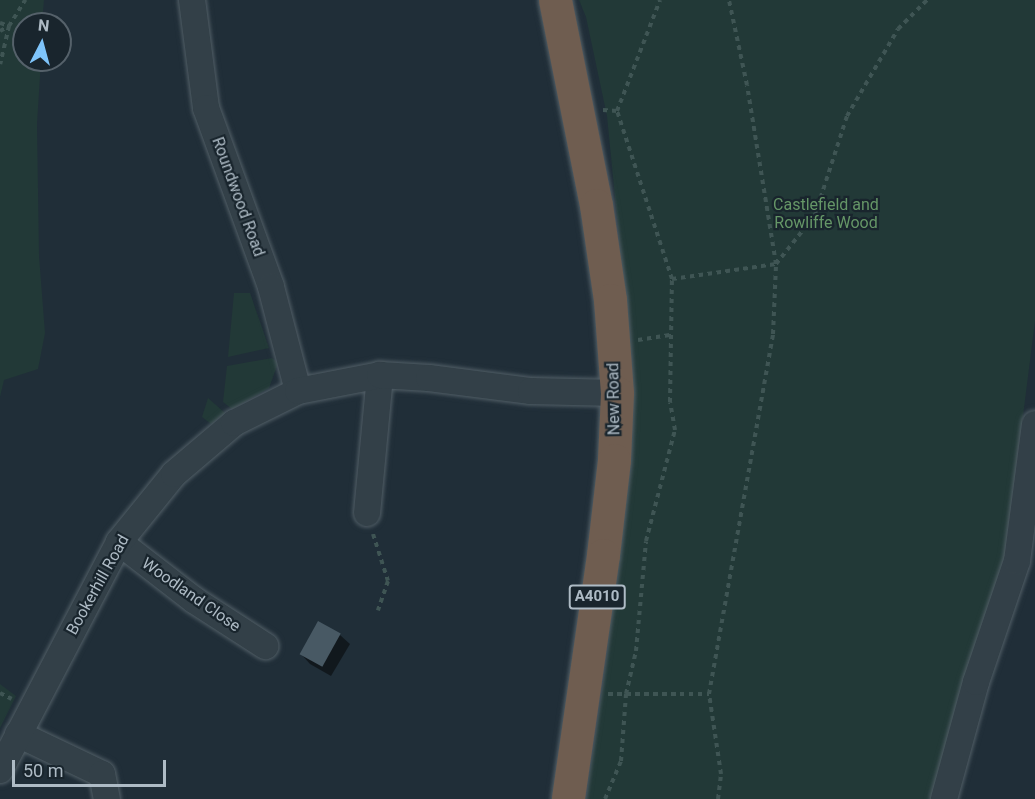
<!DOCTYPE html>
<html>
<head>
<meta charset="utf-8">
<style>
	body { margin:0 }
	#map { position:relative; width:1035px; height:799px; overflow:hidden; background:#202e38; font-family:Roboto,sans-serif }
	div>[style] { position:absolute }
	.green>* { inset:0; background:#223937 }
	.shadow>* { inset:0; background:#0007 }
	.building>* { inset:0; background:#485964; transform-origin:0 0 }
	.path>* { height:4px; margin-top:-2px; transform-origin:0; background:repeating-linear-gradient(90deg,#3f5554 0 4.5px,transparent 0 9px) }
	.roads { filter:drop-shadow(0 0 2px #515e66) drop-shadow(0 0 2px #515e66) }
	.minor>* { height:26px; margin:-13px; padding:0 13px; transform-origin:13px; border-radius:13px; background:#334048 }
	.highway>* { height:33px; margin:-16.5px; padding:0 16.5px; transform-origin:16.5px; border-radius:16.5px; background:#6f5d50 }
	span { translate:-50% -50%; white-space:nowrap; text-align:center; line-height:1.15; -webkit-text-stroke:4.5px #19252d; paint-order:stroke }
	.shield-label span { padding:2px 4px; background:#19252d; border:2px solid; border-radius:4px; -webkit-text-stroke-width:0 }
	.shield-label { font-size:15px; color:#aebbc5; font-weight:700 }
	.street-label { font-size:16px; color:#aebbc5 }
	.park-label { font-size:16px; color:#659667 }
	.north { position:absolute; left:12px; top:12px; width:60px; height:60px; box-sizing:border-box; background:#19252d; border:2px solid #55616a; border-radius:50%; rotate:6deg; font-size:16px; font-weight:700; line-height:24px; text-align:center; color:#aebbc5 }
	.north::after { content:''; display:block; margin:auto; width:21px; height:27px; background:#7ec4fa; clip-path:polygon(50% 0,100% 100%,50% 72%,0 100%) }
	.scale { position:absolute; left:12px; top:760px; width:154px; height:27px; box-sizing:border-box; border:3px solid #aebbc5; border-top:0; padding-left:8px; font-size:18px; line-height:21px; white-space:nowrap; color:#aebbc5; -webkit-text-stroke:4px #19252d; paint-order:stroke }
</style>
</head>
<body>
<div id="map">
	<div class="green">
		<i style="clip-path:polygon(0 0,44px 0,42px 24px,24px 24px,24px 60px,41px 60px,37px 124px,39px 256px,45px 333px,38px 369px,4px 380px,0 397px)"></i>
		<i style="clip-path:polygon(579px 0,1035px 0,1035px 321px,1005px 558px,940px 799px,586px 799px,607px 655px,630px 402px,627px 319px,607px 116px,586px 17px)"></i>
		<i style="clip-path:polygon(234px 293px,250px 293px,269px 348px,228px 357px)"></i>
		<i style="clip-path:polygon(272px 358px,278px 363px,269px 388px,232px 409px,223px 402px,227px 366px)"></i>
		<i style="clip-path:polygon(208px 398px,225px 413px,211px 424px,202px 417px)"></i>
		<i style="clip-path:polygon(0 684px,16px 696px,0 728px)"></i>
	</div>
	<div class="shadow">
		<i style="clip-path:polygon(340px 635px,350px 644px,331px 676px,310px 664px,301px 654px)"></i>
	</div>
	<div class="building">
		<i style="left:318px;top:621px;width:26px;height:38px;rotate:29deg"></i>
	</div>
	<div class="path">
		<i style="left:0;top:23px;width:9px;rotate:18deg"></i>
		<i style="left:9px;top:26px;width:39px;rotate:103deg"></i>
		<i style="left:0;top:31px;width:10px;rotate:-29deg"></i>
		<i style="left:9px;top:26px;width:31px;rotate:-58deg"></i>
		<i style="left:603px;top:110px;width:14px;rotate:4deg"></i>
		<i style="left:672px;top:279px;width:105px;rotate:-8.2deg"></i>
		<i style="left:776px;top:264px;width:181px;rotate:-99.2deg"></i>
		<i style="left:747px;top:85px;width:87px;rotate:-102deg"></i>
		<i style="left:638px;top:340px;width:32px;rotate:-9deg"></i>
		<i style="left:373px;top:534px;width:49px;rotate:72.3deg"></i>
		<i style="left:388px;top:581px;width:31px;rotate:109deg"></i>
		<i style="left:0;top:693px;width:13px;rotate:27deg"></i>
		<i style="left:608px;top:694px;width:101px"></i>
		<i style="left:605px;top:799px;width:41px;rotate:-67.2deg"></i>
		<i style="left:621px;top:761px;width:67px;rotate:-85.7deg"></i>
		<i style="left:626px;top:694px;width:44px;rotate:-76.9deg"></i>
		<i style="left:636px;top:651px;width:110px;rotate:-84.8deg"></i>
		<i style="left:646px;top:541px;width:115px;rotate:-75.4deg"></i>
		<i style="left:675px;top:430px;width:28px;rotate:-100deg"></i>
		<i style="left:670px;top:402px;width:123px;rotate:-89.1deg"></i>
		<i style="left:672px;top:279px;width:177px;rotate:-108.1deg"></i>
		<i style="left:617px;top:111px;width:119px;rotate:-68.8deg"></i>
		<i style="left:718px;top:799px;width:25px;rotate:-83deg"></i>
		<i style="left:721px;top:774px;width:81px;rotate:-98.5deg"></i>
		<i style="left:709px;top:694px;width:366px;rotate:-79.9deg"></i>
		<i style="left:773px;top:334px;width:70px;rotate:-87.5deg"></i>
		<i style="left:776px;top:264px;width:63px;rotate:-51.5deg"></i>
		<i style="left:815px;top:215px;width:104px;rotate:-72.1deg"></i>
		<i style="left:847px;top:116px;width:101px;rotate:-59.6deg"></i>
		<i style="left:898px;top:29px;width:41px;rotate:-45deg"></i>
	</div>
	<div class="roads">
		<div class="minor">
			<i style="left:192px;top:0;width:109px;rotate:82.6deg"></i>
			<i style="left:206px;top:108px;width:190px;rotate:70deg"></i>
			<i style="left:271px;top:287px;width:107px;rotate:75.4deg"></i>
			<i style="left:367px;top:513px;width:139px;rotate:-84.6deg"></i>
			<i style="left:119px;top:542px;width:95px;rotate:37.7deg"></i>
			<i style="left:194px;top:600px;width:85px;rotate:32.9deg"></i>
			<i style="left:18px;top:734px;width:93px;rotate:25.5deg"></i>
			<i style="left:102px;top:774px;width:25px;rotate:79deg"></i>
			<i style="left:0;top:770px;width:257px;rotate:-62.4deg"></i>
			<i style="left:119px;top:542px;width:87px;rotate:-51deg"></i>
			<i style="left:174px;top:474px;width:79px;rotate:-40.4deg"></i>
			<i style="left:234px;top:423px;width:72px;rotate:-26.6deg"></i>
			<i style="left:298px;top:391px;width:84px;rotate:-11deg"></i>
			<i style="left:380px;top:375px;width:49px;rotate:3.5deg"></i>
			<i style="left:429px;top:378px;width:103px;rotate:7.3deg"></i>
			<i style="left:531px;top:391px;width:86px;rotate:1.3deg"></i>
			<i style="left:944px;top:799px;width:121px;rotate:-74.7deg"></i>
			<i style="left:976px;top:682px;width:128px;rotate:-71.3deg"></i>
			<i style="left:1017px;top:561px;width:138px;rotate:-82.5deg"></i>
		</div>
		<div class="highway">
			<i style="left:555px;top:0;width:209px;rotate:78.7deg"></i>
			<i style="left:596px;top:205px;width:96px;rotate:81.6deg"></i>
			<i style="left:610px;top:300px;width:93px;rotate:85.7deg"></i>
			<i style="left:617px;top:393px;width:67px;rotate:92.6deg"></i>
			<i style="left:614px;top:460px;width:96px;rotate:96.6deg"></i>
			<i style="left:603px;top:555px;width:246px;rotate:98.2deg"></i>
		</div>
	</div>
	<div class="shield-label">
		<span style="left:597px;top:597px">A4010</span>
	</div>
	<div class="street-label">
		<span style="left:238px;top:197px;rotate:70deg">Roundwood Road</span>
		<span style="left:614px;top:399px;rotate:-91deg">New Road</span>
		<span style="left:98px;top:585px;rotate:-61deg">Bookerhill Road</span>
		<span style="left:191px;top:595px;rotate:35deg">Woodland Close</span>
	</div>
	<div class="park-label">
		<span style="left:826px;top:214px">Castlefield and<br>Rowliffe Wood</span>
	</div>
	<div class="north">N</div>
	<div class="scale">50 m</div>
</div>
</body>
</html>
